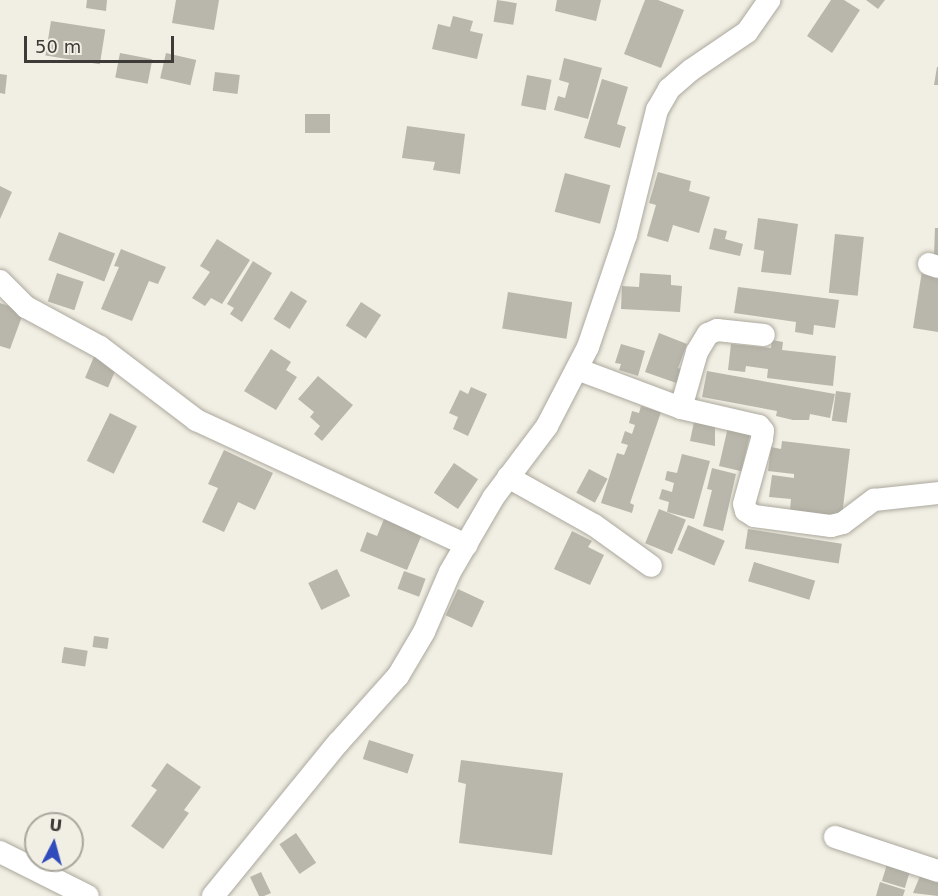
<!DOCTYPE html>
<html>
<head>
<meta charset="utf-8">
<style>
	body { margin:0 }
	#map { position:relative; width:938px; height:896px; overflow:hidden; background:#f1eee3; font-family:"DejaVu Sans",sans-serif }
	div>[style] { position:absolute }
	.building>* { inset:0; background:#b9b6ab; transform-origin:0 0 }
	.roads { filter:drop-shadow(0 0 2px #aba89e) drop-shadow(0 0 2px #aba89e) }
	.minor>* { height:22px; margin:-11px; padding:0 11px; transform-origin:11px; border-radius:11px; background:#fff }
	span { translate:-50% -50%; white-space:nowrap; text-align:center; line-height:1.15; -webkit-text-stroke:4.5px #f1eee3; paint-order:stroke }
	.north { position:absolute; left:24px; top:812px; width:60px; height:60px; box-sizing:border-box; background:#f1eee3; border:2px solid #a9a69e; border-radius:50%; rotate:6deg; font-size:16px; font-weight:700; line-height:24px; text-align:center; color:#3c3b37 }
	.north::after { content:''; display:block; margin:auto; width:21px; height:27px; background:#304bbc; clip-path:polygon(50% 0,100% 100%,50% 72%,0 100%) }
	.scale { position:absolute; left:24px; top:36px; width:150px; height:27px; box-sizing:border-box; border:3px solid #3c3b37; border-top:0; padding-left:8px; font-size:18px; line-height:21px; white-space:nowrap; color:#3c3b37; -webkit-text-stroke:4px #f1eee3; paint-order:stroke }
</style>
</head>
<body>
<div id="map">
	<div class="building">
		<i style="clip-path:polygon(87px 0,107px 0,106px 11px,86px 8px)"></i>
		<i style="clip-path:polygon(176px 0,219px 0,214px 30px,172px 23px)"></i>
		<i style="left:497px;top:0;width:20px;height:22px;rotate:9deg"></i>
		<i style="clip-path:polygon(557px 0,601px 0,596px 21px,555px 11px)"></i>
		<i style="clip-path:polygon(645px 0,658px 0,684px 10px,661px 68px,624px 54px)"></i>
		<i style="clip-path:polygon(831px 0,844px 0,860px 10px,832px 53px,807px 36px)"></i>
		<i style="clip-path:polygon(866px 0,885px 0,878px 9px)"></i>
		<i style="clip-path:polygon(453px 16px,473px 21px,470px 31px,483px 34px,477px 59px,432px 49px,438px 24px,450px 27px)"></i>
		<i style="left:51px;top:21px;width:55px;height:35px;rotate:9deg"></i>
		<i style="left:120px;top:53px;width:33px;height:25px;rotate:11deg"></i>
		<i style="left:166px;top:53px;width:31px;height:26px;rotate:13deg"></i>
		<i style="clip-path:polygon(564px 58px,602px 68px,588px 119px,554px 110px,558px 96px,565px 98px,569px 83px,559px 80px)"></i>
		<i style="clip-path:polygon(937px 67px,938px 67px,938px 85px,934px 85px)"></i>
		<i style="left:215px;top:72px;width:25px;height:19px;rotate:7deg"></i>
		<i style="clip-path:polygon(0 74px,7px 75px,5px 94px,0 93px)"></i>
		<i style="left:527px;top:75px;width:25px;height:31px;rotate:11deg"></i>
		<i style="clip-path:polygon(602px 79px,628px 87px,617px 124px,626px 127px,620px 148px,584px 138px)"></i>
		<i style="left:305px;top:114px;width:25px;height:19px"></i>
		<i style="clip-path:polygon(407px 126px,465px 134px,460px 174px,433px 170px,435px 162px,402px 158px)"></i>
		<i style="clip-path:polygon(658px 172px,691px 181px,689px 191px,710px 197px,699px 233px,673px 225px,668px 242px,647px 236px,656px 205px,649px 203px)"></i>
		<i style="left:565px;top:173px;width:47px;height:40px;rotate:15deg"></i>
		<i style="clip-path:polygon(0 186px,12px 192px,0 219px)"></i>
		<i style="clip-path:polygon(758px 218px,798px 224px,791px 275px,761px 272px,764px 251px,754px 249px)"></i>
		<i style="clip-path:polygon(714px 228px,727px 231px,725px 239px,743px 244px,740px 256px,709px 249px)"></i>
		<i style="clip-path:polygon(935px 228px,938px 228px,938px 255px,934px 255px)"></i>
		<i style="left:59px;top:232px;width:60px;height:30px;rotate:21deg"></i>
		<i style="left:835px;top:234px;width:29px;height:59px;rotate:6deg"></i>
		<i style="clip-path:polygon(217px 239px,250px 260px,222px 304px,211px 298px,205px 306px,192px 298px,210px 272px,200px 266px)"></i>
		<i style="clip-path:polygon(121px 249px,166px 267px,158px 284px,149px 281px,132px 321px,101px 309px,119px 267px,114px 266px)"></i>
		<i style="clip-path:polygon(253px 261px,272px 273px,242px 322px,230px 314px,234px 308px,227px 304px)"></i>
		<i style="clip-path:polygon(922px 271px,938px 274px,938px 332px,913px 328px)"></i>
		<i style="left:57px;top:273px;width:28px;height:30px;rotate:18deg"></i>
		<i style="clip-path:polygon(640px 273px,671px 275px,671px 285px,682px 286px,680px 312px,621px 309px,622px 286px,639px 287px)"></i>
		<i style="clip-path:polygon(738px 287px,839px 300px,835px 328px,814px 325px,813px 335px,795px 332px,796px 322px,734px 313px)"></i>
		<i style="left:291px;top:291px;width:19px;height:33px;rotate:32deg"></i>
		<i style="left:508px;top:292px;width:65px;height:37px;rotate:9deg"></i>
		<i style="left:361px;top:302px;width:24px;height:28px;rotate:33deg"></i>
		<i style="clip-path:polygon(0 303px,24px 311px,10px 349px,0 346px)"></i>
		<i style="clip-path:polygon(659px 333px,687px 344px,678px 368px,688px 371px,682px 385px,645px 372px)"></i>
		<i style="clip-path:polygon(772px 340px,783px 342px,782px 350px,836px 356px,833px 386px,767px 378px,768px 369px,746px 366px,745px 372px,728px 370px,731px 344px,771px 348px)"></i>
		<i style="clip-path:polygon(621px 344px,645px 351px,638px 376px,619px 370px,621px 364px,615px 363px)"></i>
		<i style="clip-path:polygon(271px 349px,291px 362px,286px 370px,297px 377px,276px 410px,244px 391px)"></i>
		<i style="left:96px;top:352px;width:25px;height:28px;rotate:23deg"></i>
		<i style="clip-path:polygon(707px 371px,835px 394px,830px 418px,810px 414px,809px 420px,793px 420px,776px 416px,777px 411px,702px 397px)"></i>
		<i style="clip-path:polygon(318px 376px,353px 405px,322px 441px,314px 434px,320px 426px,310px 417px,314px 412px,298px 399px)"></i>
		<i style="clip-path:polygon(471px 387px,487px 394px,468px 436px,453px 429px,458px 417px,449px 413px,460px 390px,468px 394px)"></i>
		<i style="left:836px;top:391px;width:15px;height:30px;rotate:8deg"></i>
		<i style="clip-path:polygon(641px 406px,661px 412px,630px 503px,634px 505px,632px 513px,601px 503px,617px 453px,624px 455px,628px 445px,621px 443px,625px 431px,632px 434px,635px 425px,629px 423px,632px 411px,639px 413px)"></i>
		<i style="left:110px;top:413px;width:30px;height:53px;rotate:26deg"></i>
		<i style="clip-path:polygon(694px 422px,715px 426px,715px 446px,690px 441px)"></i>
		<i style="left:728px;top:427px;width:23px;height:40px;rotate:13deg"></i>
		<i style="clip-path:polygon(782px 441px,850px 449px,842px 516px,790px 510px,791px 499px,769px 497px,772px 475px,794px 478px,794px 474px,768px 471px,771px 447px,781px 449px)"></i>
		<i style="clip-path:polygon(224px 450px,273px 473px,255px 510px,238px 502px,224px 532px,202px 522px,218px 488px,208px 484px)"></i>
		<i style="clip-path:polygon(682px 454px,710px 461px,694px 519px,667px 512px,669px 502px,659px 499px,662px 489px,672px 492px,674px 483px,665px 480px,667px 471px,677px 473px)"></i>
		<i style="left:454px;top:463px;width:29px;height:36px;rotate:34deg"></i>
		<i style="clip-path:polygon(712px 468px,736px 474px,723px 531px,703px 526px,712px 490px,707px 489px)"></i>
		<i style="left:589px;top:469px;width:21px;height:27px;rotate:28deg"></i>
		<i style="left:659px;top:509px;width:29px;height:37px;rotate:22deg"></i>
		<i style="clip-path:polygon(387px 512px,425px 527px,407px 570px,360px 551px,367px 532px,377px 536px)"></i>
		<i style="left:688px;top:525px;width:40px;height:27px;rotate:23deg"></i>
		<i style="left:748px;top:529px;width:95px;height:20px;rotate:9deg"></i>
		<i style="clip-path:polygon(572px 531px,592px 541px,588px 547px,604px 555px,590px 585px,554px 569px)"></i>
		<i style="left:754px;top:562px;width:64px;height:20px;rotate:17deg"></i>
		<i style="left:337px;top:569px;width:30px;height:32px;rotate:64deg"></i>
		<i style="left:404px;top:571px;width:23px;height:19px;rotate:20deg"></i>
		<i style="left:458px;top:589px;width:29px;height:29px;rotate:25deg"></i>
		<i style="left:94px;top:636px;width:15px;height:11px;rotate:8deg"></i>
		<i style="left:64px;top:647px;width:24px;height:16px;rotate:9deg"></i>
		<i style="left:369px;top:740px;width:47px;height:20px;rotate:18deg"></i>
		<i style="clip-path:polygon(461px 760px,563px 773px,552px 855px,459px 843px,466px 784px,458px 782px)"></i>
		<i style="clip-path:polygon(167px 763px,201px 787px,184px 810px,189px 813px,163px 849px,131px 826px,157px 790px,151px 786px)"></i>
		<i style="left:296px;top:833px;width:36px;height:20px;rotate:56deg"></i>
		<i style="left:888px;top:861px;width:24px;height:21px;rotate:17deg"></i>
		<i style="clip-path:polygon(261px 872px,271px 893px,264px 896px,259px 896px,250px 877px)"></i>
		<i style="clip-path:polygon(920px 876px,938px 882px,938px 896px,913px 893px)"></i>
		<i style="clip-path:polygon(880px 882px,905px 890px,903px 896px,876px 896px)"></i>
	</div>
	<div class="roads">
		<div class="minor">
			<i style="left:929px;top:264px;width:9px;rotate:18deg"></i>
			<i style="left:0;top:281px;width:37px;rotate:45deg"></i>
			<i style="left:26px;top:307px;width:84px;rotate:28.4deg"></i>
			<i style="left:100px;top:347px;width:121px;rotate:37.2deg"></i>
			<i style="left:196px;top:420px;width:298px;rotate:24.8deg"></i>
			<i style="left:577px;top:369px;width:111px;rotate:20.6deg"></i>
			<i style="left:681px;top:408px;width:80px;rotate:13deg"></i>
			<i style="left:759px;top:426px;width:6px;rotate:51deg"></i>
			<i style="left:763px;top:431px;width:8px;rotate:97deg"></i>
			<i style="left:762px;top:439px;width:67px;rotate:105.5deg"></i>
			<i style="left:744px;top:504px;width:7px;rotate:74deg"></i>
			<i style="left:746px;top:511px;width:9px;rotate:32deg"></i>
			<i style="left:754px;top:516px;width:78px;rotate:7.4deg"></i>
			<i style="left:831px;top:526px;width:12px;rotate:-14deg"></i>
			<i style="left:843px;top:523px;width:39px;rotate:-37deg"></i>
			<i style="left:874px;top:500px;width:64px;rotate:-6.2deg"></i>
			<i style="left:681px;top:408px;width:58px;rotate:-74.1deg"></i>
			<i style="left:697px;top:352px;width:21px;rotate:-59deg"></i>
			<i style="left:708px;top:334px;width:10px;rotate:-24deg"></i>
			<i style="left:717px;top:330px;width:47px;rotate:6.1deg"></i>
			<i style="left:508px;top:477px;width:98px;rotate:29.2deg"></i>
			<i style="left:594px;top:525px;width:70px;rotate:35.7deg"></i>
			<i style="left:835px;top:837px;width:108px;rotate:18.3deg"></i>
			<i style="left:0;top:852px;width:98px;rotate:26.6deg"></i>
			<i style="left:213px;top:896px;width:198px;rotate:-50.8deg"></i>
			<i style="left:338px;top:743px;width:90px;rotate:-48.2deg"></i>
			<i style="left:398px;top:676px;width:51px;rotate:-59.4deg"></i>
			<i style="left:424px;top:632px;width:65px;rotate:-66.6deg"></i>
			<i style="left:450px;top:572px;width:86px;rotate:-59.8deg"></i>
			<i style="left:493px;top:498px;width:90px;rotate:-53.1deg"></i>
			<i style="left:547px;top:426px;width:89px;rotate:-62.6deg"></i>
			<i style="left:588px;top:347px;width:118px;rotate:-71.3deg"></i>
			<i style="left:626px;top:235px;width:129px;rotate:-76.1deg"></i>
			<i style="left:657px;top:110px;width:24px;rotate:-60deg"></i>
			<i style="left:669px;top:89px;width:29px;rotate:-41deg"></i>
			<i style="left:691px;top:70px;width:68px;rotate:-34.2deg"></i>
			<i style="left:747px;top:32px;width:39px;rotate:-55deg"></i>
		</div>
	</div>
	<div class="north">U</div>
	<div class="scale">50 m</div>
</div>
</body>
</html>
